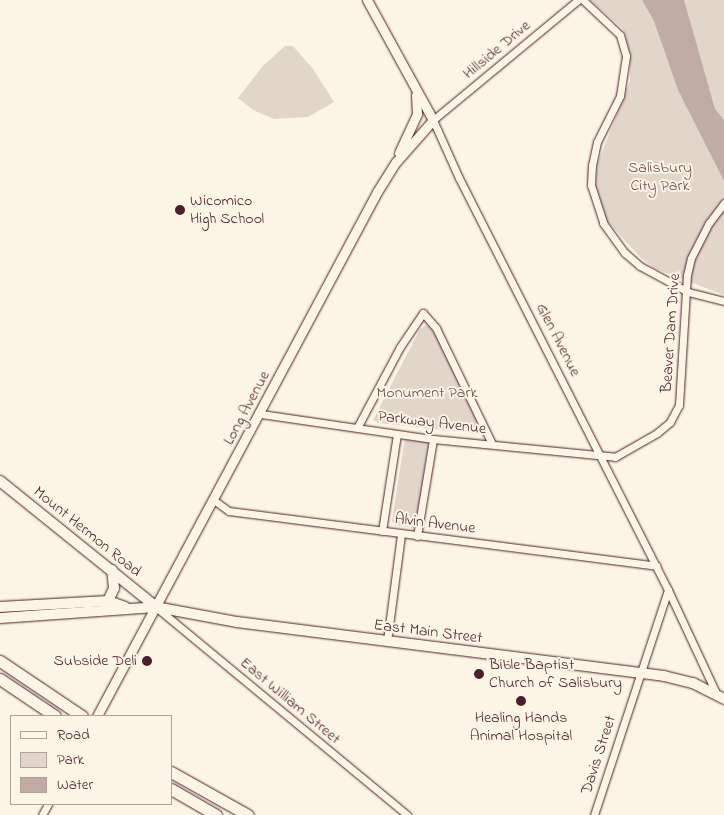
<!DOCTYPE html>
<html>
<head>
<meta charset="utf-8">
<style>
	body { margin:0 }
	#map { position:relative; width:724px; height:815px; overflow:hidden; background:#fcf5e5; font-family:"Indie Flower",sans-serif }
	div>[style] { position:absolute }
	.green>* { inset:0; background:#e2d5ca }
	.water>* { inset:0; background:#c0aca5 }
	.roads { filter:drop-shadow(0 0 1px #4a1f2b) drop-shadow(0 0 1px #4a1f2b) }
	.minor>* { height:7px; margin:-3.5px; padding:0 3.5px; transform-origin:3.5px; border-radius:3.5px; background:#fcf5e5 }
	.tertiary>* { height:9px; margin:-4.5px; padding:0 4.5px; transform-origin:4.5px; border-radius:4.5px; background:#fcf5e5 }
	.secondary>* { height:10px; margin:-5px; padding:0 5px; transform-origin:5px; border-radius:5px; background:#fcf5e5 }
	.primary>* { height:11px; margin:-5.5px; padding:0 5.5px; transform-origin:5.5px; border-radius:5.5px; background:#fcf5e5 }
	.dots>* { width:14px; height:14px; translate:-50% -50%; box-sizing:border-box; border:2px solid #fcf5e5; border-radius:50% }
	span { translate:-50% -50%; white-space:nowrap; text-align:center; line-height:1.15; -webkit-text-stroke:4px #fcf5e5; paint-order:stroke }
	.street-label { font-size:16px; color:#4a1f2b }
	.park-label { font-size:16px; color:#704c53 }
	.poi-label { font-size:16px; color:#4a1f2b }
	.left { translate:0 -50%; text-align:left }
	.right { translate:-100% -50%; text-align:right }
	.legend { position:absolute; left:10px; top:715px; width:162px; height:90px; box-sizing:border-box; background:#fcf5e5; border:1px solid #b59f9b; margin:0; padding:6px 9px; list-style:none; font-size:15px; color:#4a1f2b }
	.legend li { display:flex; align-items:center; gap:10px; height:25px }
	.legend b { width:25px; border:1px solid #b59f9b }
</style>
</head>
<body>
<div id="map">
	<div class="green">
		<i style="clip-path:polygon(590px 0,724px 0,724px 295px,654px 268px,640px 257px,607px 221px,596px 190px,597px 165px,630px 81px,630px 53px,623px 29px)"></i>
		<i style="clip-path:polygon(285px 46px,293px 46px,313px 69px,334px 102px,308px 117px,274px 119px,253px 110px,238px 98px,263px 66px)"></i>
		<i style="clip-path:polygon(427px 325px,434px 328px,483px 432px,481px 434px,379px 423px,373px 420px,420px 329px)"></i>
		<i style="clip-path:polygon(405px 437px,424px 440px,428px 444px,418px 523px,414px 528px,395px 525px,392px 521px)"></i>
	</div>
	<div class="water">
		<i style="clip-path:polygon(642px 0,684px 0,715px 109px,724px 120px,724px 181px,678px 90px,654px 21px)"></i>
	</div>
	<div class="roads">
		<div class="minor">
			<i style="left:578px;top:0;width:188px;rotate:140.4deg"></i>
			<i style="left:433px;top:120px;width:64px;rotate:65.9deg"></i>
			<i style="left:459px;top:178px;width:462px;rotate:63.1deg"></i>
			<i style="left:668px;top:590px;width:116px;rotate:65deg"></i>
			<i style="left:583px;top:0;width:51px;rotate:43.4deg"></i>
			<i style="left:620px;top:35px;width:22px;rotate:74deg"></i>
			<i style="left:626px;top:56px;width:40px;rotate:98.5deg"></i>
			<i style="left:620px;top:96px;width:51px;rotate:116.6deg"></i>
			<i style="left:597px;top:142px;width:24px;rotate:102deg"></i>
			<i style="left:592px;top:165px;width:20px;rotate:93deg"></i>
			<i style="left:591px;top:185px;width:40px;rotate:72deg"></i>
			<i style="left:603px;top:223px;width:37px;rotate:54deg"></i>
			<i style="left:625px;top:253px;width:20px;rotate:41deg"></i>
			<i style="left:640px;top:266px;width:55px;rotate:28.4deg"></i>
			<i style="left:688px;top:292px;width:37px;rotate:14deg"></i>
			<i style="left:261px;top:414px;width:174px;rotate:8.3deg"></i>
			<i style="left:433px;top:439px;width:183px;rotate:5.6deg"></i>
			<i style="left:615px;top:457px;width:48px;rotate:-29.7deg"></i>
			<i style="left:657px;top:433px;width:17px;rotate:-40deg"></i>
			<i style="left:670px;top:422px;width:19px;rotate:-62deg"></i>
			<i style="left:679px;top:405px;width:130px;rotate:-86.5deg"></i>
			<i style="left:687px;top:275px;width:17px;rotate:-77deg"></i>
			<i style="left:691px;top:258px;width:39px;rotate:-63deg"></i>
			<i style="left:709px;top:223px;width:25px;rotate:-53deg"></i>
			<i style="left:358px;top:426px;width:89px;rotate:-62deg"></i>
			<i style="left:400px;top:347px;width:41px;rotate:-55.9deg"></i>
			<i style="left:423px;top:313px;width:20px;rotate:49deg"></i>
			<i style="left:436px;top:328px;width:129px;rotate:64.2deg"></i>
			<i style="left:215px;top:501px;width:17px;rotate:36deg"></i>
			<i style="left:229px;top:511px;width:431px;rotate:7.3deg"></i>
			<i style="left:382px;top:531px;width:98px;rotate:-81.2deg"></i>
			<i style="left:417px;top:536px;width:98px;rotate:-80.6deg"></i>
			<i style="left:157px;top:608px;width:325px;rotate:39.6deg"></i>
			<i style="left:387px;top:641px;width:108px;rotate:-82.5deg"></i>
			<i style="left:42px;top:815px;width:13px;rotate:-61deg"></i>
			<i style="left:594px;top:815px;width:237px;rotate:-71.8deg"></i>
		</div>
		<div class="tertiary">
			<i style="left:399px;top:153px;width:43px;rotate:-65.2deg"></i>
			<i style="left:417px;top:114px;width:19px;rotate:-93deg"></i>
			<i style="left:97px;top:716px;width:594px;rotate:-61.88deg"></i>
			<i style="left:377px;top:192px;width:36px;rotate:-58deg"></i>
			<i style="left:396px;top:162px;width:56px;rotate:-48.6deg"></i>
			<i style="left:433px;top:120px;width:137px;rotate:-118.8deg"></i>
		</div>
		<div class="secondary">
			<i style="left:0;top:481px;width:201px;rotate:38.9deg"></i>
			<i style="left:108px;top:601px;width:14px;rotate:-65deg"></i>
			<i style="left:114px;top:588px;width:18px;rotate:-96deg"></i>
			<i style="left:0;top:607px;width:108px;rotate:-3.2deg"></i>
			<i style="left:108px;top:601px;width:18px;rotate:19deg"></i>
			<i style="left:0;top:618px;width:156px;rotate:-4deg"></i>
			<i style="left:156px;top:607px;width:82px;rotate:10.5deg"></i>
			<i style="left:237px;top:622px;width:430px;rotate:7.2deg"></i>
			<i style="left:664px;top:676px;width:30px;rotate:14deg"></i>
			<i style="left:693px;top:683px;width:35px;rotate:27deg"></i>
		</div>
		<div class="primary">
			<i style="left:0;top:661px;width:99px;rotate:33.9deg"></i>
			<i style="left:0;top:679px;width:66px;rotate:33.9deg"></i>
			<i style="left:171px;top:772px;width:88px;rotate:29.2deg"></i>
			<i style="left:171px;top:789px;width:52px;rotate:30deg"></i>
		</div>
	</div>
	<div class="dots">
		<i style="left:180px;top:210px;background:#4a1f2b"></i>
		<i style="left:147px;top:661px;background:#4a1f2b"></i>
		<i style="left:479px;top:674px;background:#4a1f2b"></i>
		<i style="left:521px;top:701px;background:#4a1f2b"></i>
	</div>
	<div class="street-label">
		<span style="left:497px;top:50px;rotate:-40deg">Hillside Drive</span>
		<span style="left:671px;top:333px;rotate:-86deg">Beaver Dam Drive</span>
		<span style="left:558px;top:340px;rotate:63deg">Glen Avenue</span>
		<span style="left:247px;top:408px;rotate:-62deg">Long Avenue</span>
		<span style="left:432px;top:423px;rotate:7deg">Parkway Avenue</span>
		<span style="left:435px;top:524px;rotate:7deg">Alvin Avenue</span>
		<span style="left:87px;top:532px;rotate:39deg">Mount Hermon Road</span>
		<span style="left:428px;top:632px;rotate:7deg">East Main Street</span>
		<span style="left:290px;top:701px;rotate:40deg">East William Street</span>
		<span style="left:599px;top:755px;rotate:-72deg">Davis Street</span>
	</div>
	<div class="park-label">
		<span style="left:660px;top:177px">Salisbury<br>City Park</span>
		<span style="left:427px;top:393px">Monument Park</span>
	</div>
	<div class="poi-label">
		<span class="left" style="left:190px;top:210px">Wicomico<br>High School</span>
		<span class="right" style="left:137px;top:661px">Subside Deli</span>
		<span class="left" style="left:489px;top:674px">Bible Baptist<br>Church of Salisbury</span>
		<span style="left:521px;top:727px">Healing Hands<br>Animal Hospital</span>
	</div>
	<ul class="legend">
	<li><b style="height:6px;background:#fcf5e5"></b>Road</li>
	<li><b style="height:14px;background:#e2d5ca"></b>Park</li>
	<li><b style="height:14px;background:#c0aca5"></b>Water</li>
	</ul>
</div>
</body>
</html>
